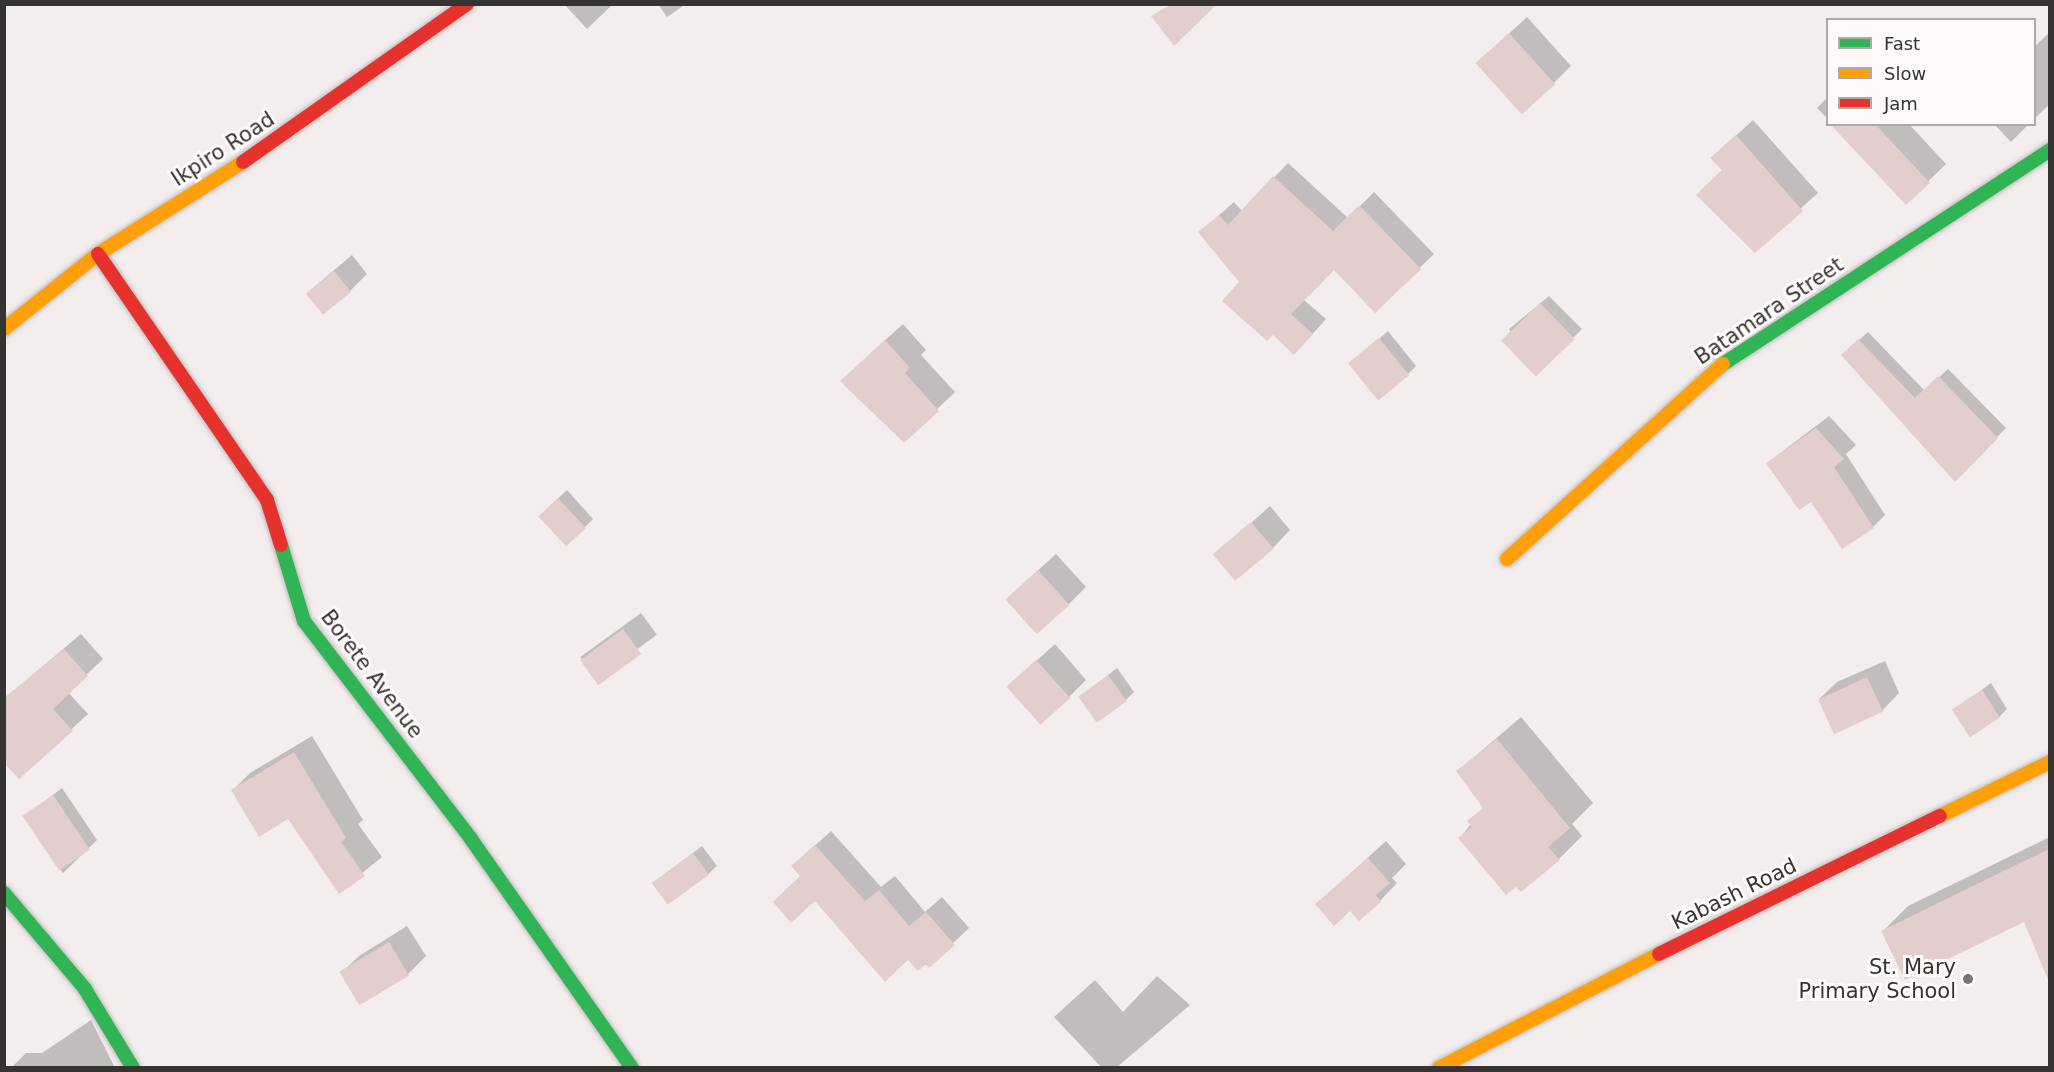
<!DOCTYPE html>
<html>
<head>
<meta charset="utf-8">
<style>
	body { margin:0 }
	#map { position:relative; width:2054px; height:1072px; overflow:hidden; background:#f3eded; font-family:"DejaVu Sans",sans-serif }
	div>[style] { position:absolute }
	.shadow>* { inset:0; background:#0003; transform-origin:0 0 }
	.building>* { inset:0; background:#e3cece; transform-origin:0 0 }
	.roads { filter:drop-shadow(0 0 2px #c0bcbc) drop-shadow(0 0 2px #c0bcbc) }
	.fast>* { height:14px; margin:-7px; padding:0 7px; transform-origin:7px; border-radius:7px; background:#30b455 }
	.slow>* { height:14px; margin:-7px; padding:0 7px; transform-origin:7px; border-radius:7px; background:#ff9f0a }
	.jam>* { height:14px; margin:-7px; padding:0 7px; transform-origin:7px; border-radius:7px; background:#e5322d }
	.dots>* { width:16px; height:16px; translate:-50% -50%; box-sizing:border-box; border:3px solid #fefafa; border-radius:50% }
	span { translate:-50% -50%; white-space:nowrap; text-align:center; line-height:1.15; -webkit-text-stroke:6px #fefafa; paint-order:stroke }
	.street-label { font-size:21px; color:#363333 }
	.poi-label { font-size:21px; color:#363333 }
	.right { translate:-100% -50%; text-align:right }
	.frame { position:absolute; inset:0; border:6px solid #363333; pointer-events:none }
	.legend { position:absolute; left:1826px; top:18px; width:210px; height:108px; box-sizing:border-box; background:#fefafa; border:2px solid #aeaaaa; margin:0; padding:8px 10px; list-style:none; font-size:18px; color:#363333 }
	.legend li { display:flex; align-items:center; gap:12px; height:30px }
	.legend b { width:30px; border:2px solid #aeaaaa }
</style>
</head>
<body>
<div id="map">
	<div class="shadow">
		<i style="clip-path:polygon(564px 4px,613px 4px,587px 29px)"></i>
		<i style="clip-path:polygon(658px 4px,686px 4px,667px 17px)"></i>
		<i style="clip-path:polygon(1527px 17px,1571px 66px,1554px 83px,1477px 63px)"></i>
		<i style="clip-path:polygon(2050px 32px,2050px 104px,2034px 119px,2034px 47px)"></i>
		<i style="clip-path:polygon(1828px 97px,1828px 119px,1817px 108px)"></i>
		<i style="clip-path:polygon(1753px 120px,1818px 193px,1753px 251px,1698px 195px,1723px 170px,1729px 142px)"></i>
		<i style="clip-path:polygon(1832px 124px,1909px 124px,1946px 164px,1906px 203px)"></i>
		<i style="clip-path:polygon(1994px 124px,2029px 124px,2011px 142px)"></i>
		<i style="clip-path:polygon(1288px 163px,1348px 218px,1374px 192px,1434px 254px,1375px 311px,1335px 268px,1304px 300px,1326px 319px,1308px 339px,1241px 282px,1200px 232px,1234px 202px,1242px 211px)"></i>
		<i style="clip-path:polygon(352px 255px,367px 274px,350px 291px,307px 293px)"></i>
		<i style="clip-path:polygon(1549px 296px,1582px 329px,1536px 374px,1509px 329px)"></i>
		<i style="clip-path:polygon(903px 324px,926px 350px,921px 355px,955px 392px,904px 441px,859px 364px)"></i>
		<i style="clip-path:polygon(1388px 331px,1416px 366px,1408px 374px,1359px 356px)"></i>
		<i style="clip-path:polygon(1868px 332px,1925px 391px,1948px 369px,2006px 428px,1955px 480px,1851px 347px)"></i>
		<i style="clip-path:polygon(1829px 416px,1856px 445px,1846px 454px,1885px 515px,1873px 527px,1812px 500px,1767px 463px)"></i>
		<i style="clip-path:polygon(567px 490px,593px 519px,585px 527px,549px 507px)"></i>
		<i style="clip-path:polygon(1270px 506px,1290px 530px,1273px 548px,1215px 555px)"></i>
		<i style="clip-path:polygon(1056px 554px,1086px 587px,1069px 604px,1025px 582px)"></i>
		<i style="left:641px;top:613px;width:27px;height:75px;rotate:54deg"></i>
		<i style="clip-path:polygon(81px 634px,103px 659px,68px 692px,88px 714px,19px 777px,4px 699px)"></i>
		<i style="clip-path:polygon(1055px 644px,1086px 680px,1069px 697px,1009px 686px)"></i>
		<i style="clip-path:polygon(1885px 661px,1899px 693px,1882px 711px,1819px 699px,1837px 682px)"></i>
		<i style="clip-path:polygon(1117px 668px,1134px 692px,1126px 700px,1080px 697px)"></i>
		<i style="clip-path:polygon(1991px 683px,2007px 709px,1999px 717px,1954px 710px)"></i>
		<i style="clip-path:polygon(1521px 717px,1593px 803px,1572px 824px,1582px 836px,1559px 859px,1460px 838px,1484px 807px,1458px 771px)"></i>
		<i style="clip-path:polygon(312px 736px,363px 820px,358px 824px,382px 857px,339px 892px,288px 817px,233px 790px,250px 773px)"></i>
		<i style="clip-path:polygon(62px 788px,97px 840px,63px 873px,25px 816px)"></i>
		<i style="clip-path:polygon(831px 831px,881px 887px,895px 876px,925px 912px,942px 897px,969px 928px,929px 966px,908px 958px,802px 876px,809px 851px)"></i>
		<i style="clip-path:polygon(2050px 837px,2050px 980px,2025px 920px,1882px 932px,1908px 906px)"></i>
		<i style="clip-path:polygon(1386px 841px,1406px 864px,1392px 878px,1397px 883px,1380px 901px,1350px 909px,1317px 904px)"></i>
		<i style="clip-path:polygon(702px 846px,717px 866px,708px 874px,654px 883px)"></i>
		<i style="clip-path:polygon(407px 926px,426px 956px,408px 974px,359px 1003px,341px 973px,359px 956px)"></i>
		<i style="clip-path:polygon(1157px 976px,1190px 1005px,1116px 1068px,1102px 1068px,1054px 1017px,1095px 980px,1123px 1012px)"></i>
		<i style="clip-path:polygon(91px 1020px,115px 1068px,11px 1068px,26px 1053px,42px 1053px)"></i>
	</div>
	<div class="building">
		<i style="clip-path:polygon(1172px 4px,1217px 4px,1174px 46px,1151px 16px)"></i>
		<i style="left:1509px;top:33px;width:69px;height:45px;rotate:48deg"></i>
		<i style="clip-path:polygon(1830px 124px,1875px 124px,1930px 183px,1906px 205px)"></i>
		<i style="clip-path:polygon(1736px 135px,1803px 211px,1755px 253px,1696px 195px,1722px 170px,1710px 158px)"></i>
		<i style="clip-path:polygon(1273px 176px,1333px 231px,1359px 205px,1421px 269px,1375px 313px,1334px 270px,1291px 314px,1313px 334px,1294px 355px,1273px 335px,1267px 341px,1222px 301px,1239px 282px,1198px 232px,1219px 215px,1228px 225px)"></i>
		<i style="left:334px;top:271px;width:27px;height:36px;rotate:51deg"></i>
		<i style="left:1540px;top:303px;width:50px;height:54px;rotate:46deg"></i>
		<i style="left:1379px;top:338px;width:48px;height:40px;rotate:51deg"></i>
		<i style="clip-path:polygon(1858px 339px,1915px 398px,1938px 376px,1998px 438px,1955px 482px,1841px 355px)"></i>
		<i style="clip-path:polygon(885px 340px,910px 368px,905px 373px,939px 411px,904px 443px,840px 381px)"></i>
		<i style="clip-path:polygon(1816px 428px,1844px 459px,1834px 467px,1874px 528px,1842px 549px,1811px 502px,1799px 510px,1766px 463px)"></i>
		<i style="left:558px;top:498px;width:41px;height:27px;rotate:47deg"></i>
		<i style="left:1251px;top:522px;width:35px;height:50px;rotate:50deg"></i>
		<i style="left:1038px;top:570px;width:47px;height:44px;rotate:48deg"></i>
		<i style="left:623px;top:629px;width:31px;height:53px;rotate:54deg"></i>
		<i style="clip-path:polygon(64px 649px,88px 676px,53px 709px,73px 731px,19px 779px,4px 763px,4px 698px)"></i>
		<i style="left:1036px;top:660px;width:51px;height:40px;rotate:48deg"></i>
		<i style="left:1108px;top:675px;width:32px;height:37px;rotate:54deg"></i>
		<i style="left:1867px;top:677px;width:38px;height:54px;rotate:65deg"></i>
		<i style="left:1982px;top:690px;width:33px;height:36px;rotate:57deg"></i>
		<i style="clip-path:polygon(1497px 739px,1570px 828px,1548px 847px,1560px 860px,1521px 892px,1516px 887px,1506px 895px,1458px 838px,1472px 827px,1467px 821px,1483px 808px,1456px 771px)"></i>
		<i style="clip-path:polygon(294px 752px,346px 838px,341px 842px,365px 876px,339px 894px,288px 819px,259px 837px,231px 790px)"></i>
		<i style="left:53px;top:795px;width:66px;height:37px;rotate:56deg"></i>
		<i style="clip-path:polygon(815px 845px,865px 901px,879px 890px,909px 926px,926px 912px,955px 945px,929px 968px,926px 964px,918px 971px,908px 960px,885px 982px,815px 901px,791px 923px,773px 902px,800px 876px,791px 866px)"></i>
		<i style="clip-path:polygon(2049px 849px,2049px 982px,2024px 922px,1905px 980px,1881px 931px)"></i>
		<i style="left:693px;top:853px;width:27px;height:51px;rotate:54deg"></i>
		<i style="clip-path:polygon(1368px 858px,1390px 883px,1376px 895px,1381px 902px,1359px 921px,1350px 911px,1334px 926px,1315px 904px)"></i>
		<i style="left:389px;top:942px;width:39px;height:58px;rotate:59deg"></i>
	</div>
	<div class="roads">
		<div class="fast">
			<i style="left:1723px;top:364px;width:391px;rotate:-33.2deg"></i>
			<i style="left:281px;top:545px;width:79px;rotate:73.2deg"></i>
			<i style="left:304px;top:621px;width:275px;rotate:52.5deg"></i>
			<i style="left:471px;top:839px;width:280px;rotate:54.9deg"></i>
			<i style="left:4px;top:893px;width:126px;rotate:49.8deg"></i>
			<i style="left:85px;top:989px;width:92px;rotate:58.7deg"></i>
		</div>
		<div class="slow">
			<i style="left:4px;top:329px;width:120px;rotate:-38.6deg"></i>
			<i style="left:98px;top:254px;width:172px;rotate:-32.4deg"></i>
			<i style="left:1507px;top:559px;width:291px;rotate:-42.1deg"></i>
			<i style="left:1940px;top:816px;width:123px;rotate:-26.1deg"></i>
			<i style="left:1439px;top:1068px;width:248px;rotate:-27.4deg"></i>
		</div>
		<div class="jam">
			<i style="left:243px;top:162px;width:274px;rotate:-35.2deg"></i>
			<i style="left:98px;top:254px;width:298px;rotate:55.5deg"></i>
			<i style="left:267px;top:500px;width:47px;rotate:72.7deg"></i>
			<i style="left:1659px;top:954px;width:313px;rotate:-26.2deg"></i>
		</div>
	</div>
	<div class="dots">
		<i style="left:1968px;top:979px;background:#787474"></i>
	</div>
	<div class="street-label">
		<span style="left:223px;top:149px;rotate:-33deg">Ikpiro Road</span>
		<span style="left:1769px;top:311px;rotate:-34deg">Batamara Street</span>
		<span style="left:372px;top:674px;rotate:53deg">Borete Avenue</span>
		<span style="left:1734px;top:894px;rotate:-26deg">Kabash Road</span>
	</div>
	<div class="poi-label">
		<span class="right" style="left:1956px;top:979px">St. Mary<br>Primary School</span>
	</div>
	<div class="frame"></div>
	<ul class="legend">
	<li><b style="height:8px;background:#30b455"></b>Fast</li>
	<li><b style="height:8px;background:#ff9f0a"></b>Slow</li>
	<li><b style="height:8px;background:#e5322d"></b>Jam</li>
	</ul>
</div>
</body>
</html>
